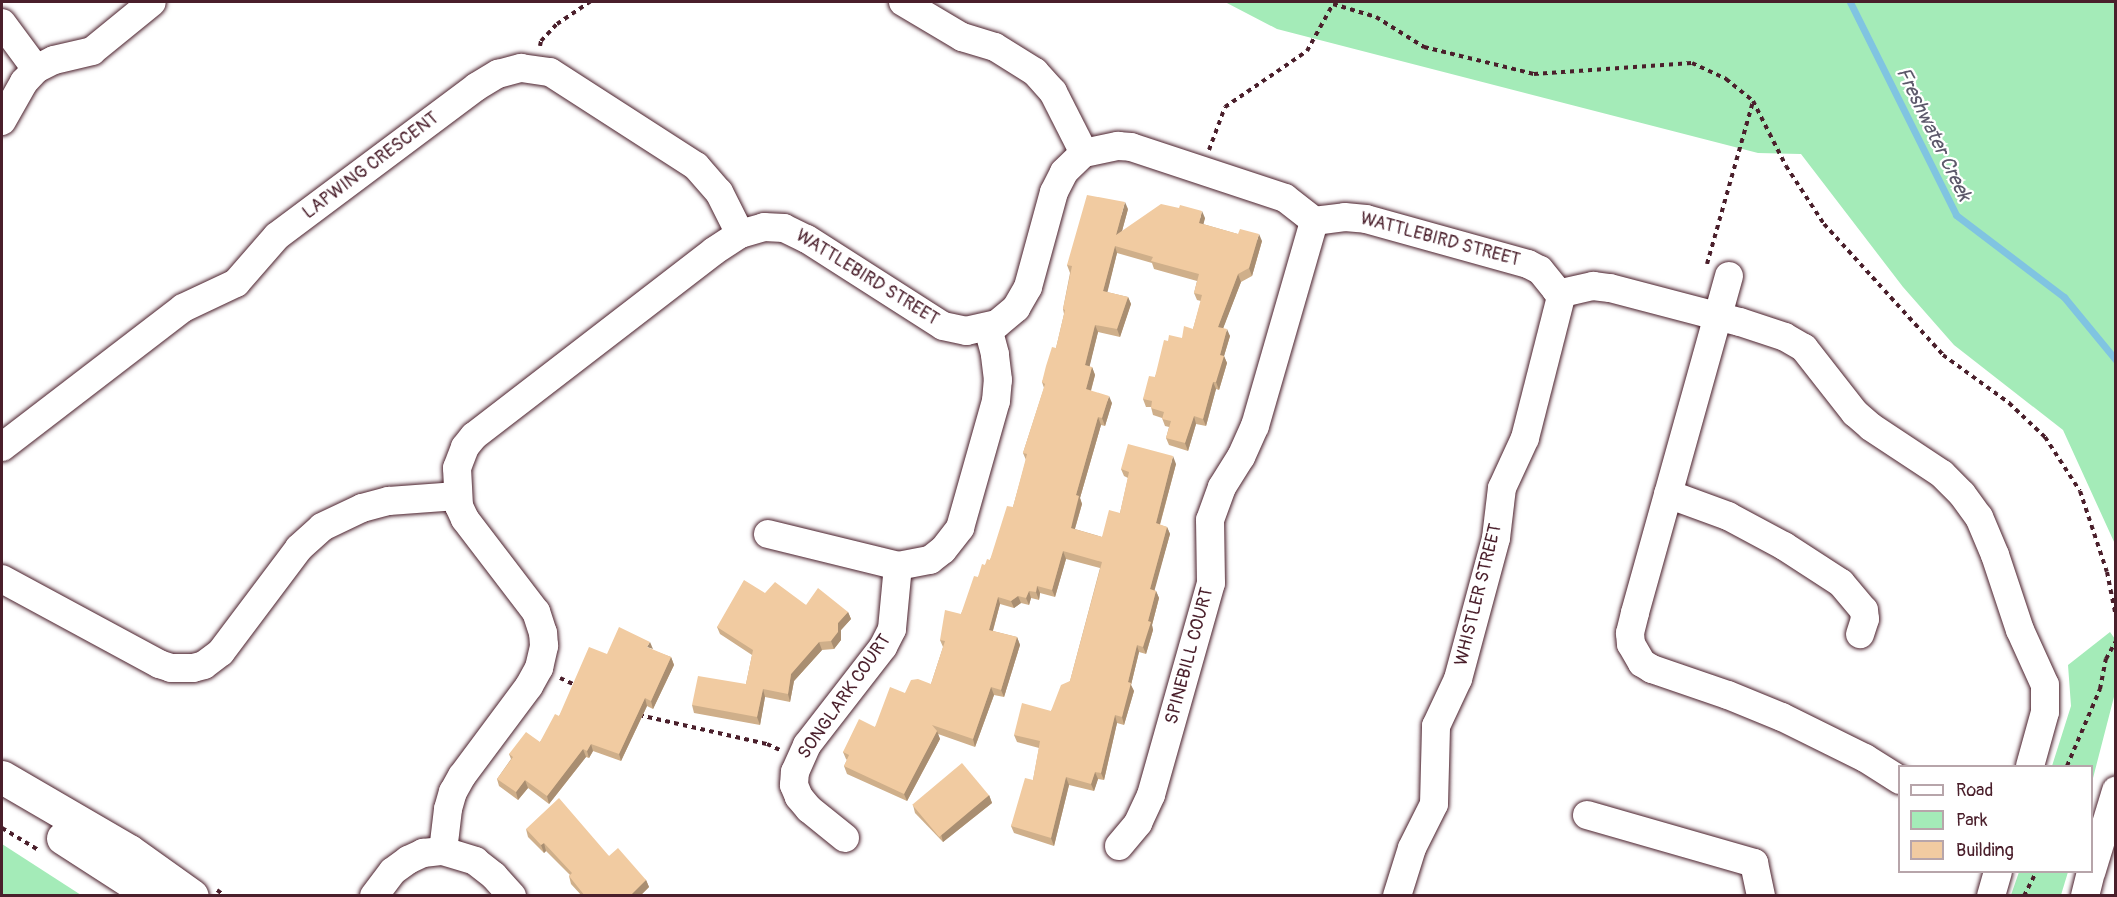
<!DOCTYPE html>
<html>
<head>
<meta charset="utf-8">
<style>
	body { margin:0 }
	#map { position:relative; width:2117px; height:897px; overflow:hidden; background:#fff; font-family:Pangolin,sans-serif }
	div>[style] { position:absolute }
	.green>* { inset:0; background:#a4ebb8 }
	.stream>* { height:7px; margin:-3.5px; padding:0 3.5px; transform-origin:3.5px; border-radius:3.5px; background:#80c4e1 }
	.path>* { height:4px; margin-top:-2px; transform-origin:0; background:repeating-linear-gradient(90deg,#4a1f2b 0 4.5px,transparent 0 9px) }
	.roads { filter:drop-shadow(0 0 2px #4a1f2b) drop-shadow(0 0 2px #4a1f2b) }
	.minor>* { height:28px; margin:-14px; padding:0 14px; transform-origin:14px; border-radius:14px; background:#fff }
	.major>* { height:33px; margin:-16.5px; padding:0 16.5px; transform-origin:16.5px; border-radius:16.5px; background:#fff }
	.wall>* { inset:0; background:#cfaf8a }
	.shaded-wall>* { inset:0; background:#a98e71 }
	.building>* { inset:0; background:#f1cba1; transform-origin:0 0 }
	span { translate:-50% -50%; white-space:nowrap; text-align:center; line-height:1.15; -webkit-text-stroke:4.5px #fff; paint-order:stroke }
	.street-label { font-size:18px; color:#4a1f2b }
	.water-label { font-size:20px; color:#5d596b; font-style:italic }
	.frame { position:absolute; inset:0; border:3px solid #4a1f2b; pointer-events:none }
	.legend { position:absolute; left:1898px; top:765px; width:195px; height:108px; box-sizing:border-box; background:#fff; border:2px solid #b7a5aa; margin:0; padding:8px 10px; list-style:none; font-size:18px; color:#4a1f2b }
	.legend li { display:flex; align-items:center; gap:12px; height:30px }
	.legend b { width:30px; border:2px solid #b7a5aa }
</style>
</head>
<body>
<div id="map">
	<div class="green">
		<i style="clip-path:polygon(1225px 2px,2115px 2px,2115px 544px,2063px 430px,1954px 345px,1903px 287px,1801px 154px,1758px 153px,1277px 29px)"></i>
		<i style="clip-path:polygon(2110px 632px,2115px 639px,2115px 693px,2092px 782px,2092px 766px,2052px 766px,2071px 706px,2068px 665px)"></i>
		<i style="clip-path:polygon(2px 844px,81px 895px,2px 895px)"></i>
		<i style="clip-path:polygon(2019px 872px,2068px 872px,2061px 895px,2011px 895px)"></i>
	</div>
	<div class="stream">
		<i style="left:1850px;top:2px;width:238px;rotate:63.5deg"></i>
		<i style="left:1956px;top:215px;width:136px;rotate:37.2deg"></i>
		<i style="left:2064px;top:297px;width:82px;rotate:50.5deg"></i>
	</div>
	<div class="path">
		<i style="left:540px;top:46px;width:5px;rotate:-79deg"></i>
		<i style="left:541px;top:41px;width:23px;rotate:-47deg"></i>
		<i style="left:557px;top:24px;width:40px;rotate:-34deg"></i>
		<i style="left:1209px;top:150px;width:46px;rotate:-69.6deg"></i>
		<i style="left:1225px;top:107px;width:99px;rotate:-34.3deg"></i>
		<i style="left:1307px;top:51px;width:54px;rotate:-61deg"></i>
		<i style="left:1333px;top:4px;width:45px;rotate:16.8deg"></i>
		<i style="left:1376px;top:17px;width:57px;rotate:32deg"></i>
		<i style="left:1424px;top:47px;width:113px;rotate:13.8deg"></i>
		<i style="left:1534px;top:74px;width:158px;rotate:-4deg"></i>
		<i style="left:1692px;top:63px;width:38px;rotate:25deg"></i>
		<i style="left:1726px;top:79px;width:35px;rotate:39deg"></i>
		<i style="left:1707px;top:264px;width:169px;rotate:-74.2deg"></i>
		<i style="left:1753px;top:101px;width:73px;rotate:63.1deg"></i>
		<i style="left:1786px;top:166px;width:69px;rotate:56.8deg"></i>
		<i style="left:1824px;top:224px;width:177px;rotate:47.7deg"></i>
		<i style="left:1943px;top:355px;width:82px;rotate:36deg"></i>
		<i style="left:2009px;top:403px;width:50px;rotate:43.4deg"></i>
		<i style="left:2045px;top:437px;width:64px;rotate:57.1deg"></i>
		<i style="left:2080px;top:491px;width:85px;rotate:71.6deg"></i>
		<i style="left:2107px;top:572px;width:46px;rotate:78.7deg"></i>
		<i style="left:560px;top:678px;width:17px;rotate:25deg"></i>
		<i style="left:639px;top:715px;width:131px;rotate:12.8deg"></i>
		<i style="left:767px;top:744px;width:14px;rotate:25deg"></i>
		<i style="left:2067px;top:766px;width:84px;rotate:-66.8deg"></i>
		<i style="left:2100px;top:689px;width:31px;rotate:-79deg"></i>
		<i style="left:2106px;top:659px;width:21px;rotate:-61deg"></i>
		<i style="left:2px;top:828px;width:44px;rotate:31.2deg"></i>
		<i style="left:217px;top:890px;width:10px;rotate:37deg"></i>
		<i style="left:2024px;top:896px;width:27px;rotate:-63deg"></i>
	</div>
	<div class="roads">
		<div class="minor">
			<i style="left:903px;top:2px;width:69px;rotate:30.7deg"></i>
			<i style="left:962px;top:37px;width:34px;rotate:17deg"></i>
			<i style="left:995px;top:47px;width:47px;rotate:32deg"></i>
			<i style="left:1035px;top:72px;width:27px;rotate:48deg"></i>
			<i style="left:1053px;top:92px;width:68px;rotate:63.1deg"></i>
			<i style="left:2px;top:23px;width:57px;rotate:53.5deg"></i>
			<i style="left:2px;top:121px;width:45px;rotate:-60.6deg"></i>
			<i style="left:24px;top:82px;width:18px;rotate:-47deg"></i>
			<i style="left:36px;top:69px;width:20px;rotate:-27deg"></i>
			<i style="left:54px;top:60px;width:39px;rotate:-13deg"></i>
			<i style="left:92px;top:51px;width:77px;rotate:-39.2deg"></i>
			<i style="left:1729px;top:276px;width:350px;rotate:105.6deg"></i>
			<i style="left:1635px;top:613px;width:21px;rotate:104deg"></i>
			<i style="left:1630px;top:633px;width:11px;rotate:85deg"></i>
			<i style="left:1631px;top:644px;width:22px;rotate:60deg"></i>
			<i style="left:1642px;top:663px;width:12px;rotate:31deg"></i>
			<i style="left:1652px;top:669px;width:80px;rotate:18.9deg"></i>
			<i style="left:1728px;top:695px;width:58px;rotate:22.2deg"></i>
			<i style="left:1782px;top:717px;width:93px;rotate:26.3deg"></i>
			<i style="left:1865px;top:758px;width:41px;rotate:32.2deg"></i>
			<i style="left:2px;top:447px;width:228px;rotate:-37.5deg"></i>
			<i style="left:183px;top:308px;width:59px;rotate:-25.3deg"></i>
			<i style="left:236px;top:283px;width:62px;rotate:-48.9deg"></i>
			<i style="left:277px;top:236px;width:249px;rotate:-36.8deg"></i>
			<i style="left:476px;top:87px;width:26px;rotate:-31deg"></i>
			<i style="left:498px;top:74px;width:24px;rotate:-15deg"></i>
			<i style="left:521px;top:68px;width:29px;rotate:8deg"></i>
			<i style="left:550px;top:72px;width:174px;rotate:32.8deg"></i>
			<i style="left:696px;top:166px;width:35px;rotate:49deg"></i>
			<i style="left:719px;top:192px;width:47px;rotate:63.4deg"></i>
			<i style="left:1668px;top:494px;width:64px;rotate:20.1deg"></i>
			<i style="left:1728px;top:516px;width:64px;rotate:28.2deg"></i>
			<i style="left:1784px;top:546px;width:68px;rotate:33deg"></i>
			<i style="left:1841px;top:583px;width:35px;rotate:50deg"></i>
			<i style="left:1864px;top:610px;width:9px;rotate:84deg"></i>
			<i style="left:1865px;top:619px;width:16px;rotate:108deg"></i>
			<i style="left:768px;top:534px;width:134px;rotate:13.8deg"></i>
			<i style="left:898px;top:566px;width:33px;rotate:-11deg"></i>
			<i style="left:930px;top:560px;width:16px;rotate:-38deg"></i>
			<i style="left:943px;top:550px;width:28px;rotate:-52deg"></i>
			<i style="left:960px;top:528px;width:132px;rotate:-74.2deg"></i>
			<i style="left:996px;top:401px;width:21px;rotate:-85deg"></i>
			<i style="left:998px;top:380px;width:26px;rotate:-97deg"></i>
			<i style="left:995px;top:354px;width:28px;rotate:-105deg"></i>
			<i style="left:2px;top:579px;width:179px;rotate:28.4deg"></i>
			<i style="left:159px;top:664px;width:13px;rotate:18deg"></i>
			<i style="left:171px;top:668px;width:22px"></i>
			<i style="left:193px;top:668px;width:11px;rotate:-15deg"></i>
			<i style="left:204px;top:665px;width:21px;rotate:-37deg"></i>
			<i style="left:221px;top:652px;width:130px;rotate:-53.1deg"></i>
			<i style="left:299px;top:548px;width:31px;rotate:-42deg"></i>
			<i style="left:322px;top:527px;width:44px;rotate:-25.4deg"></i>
			<i style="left:362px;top:508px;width:28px;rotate:-15deg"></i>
			<i style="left:389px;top:501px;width:68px;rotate:-4.2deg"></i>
			<i style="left:1587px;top:815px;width:174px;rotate:16deg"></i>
			<i style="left:1754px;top:863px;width:34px;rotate:78deg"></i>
			<i style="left:845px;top:838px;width:46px;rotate:-141.1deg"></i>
			<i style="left:809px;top:809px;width:16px;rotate:-130deg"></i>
			<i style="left:799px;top:797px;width:13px;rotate:-113deg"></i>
			<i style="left:794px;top:785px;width:13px;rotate:-86deg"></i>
			<i style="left:795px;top:772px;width:30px;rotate:-66deg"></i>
			<i style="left:807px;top:745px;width:124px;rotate:-52.2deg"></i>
			<i style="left:883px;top:647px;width:20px;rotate:-63deg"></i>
			<i style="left:892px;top:629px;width:63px;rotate:-84.6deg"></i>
			<i style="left:1119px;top:846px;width:30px;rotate:-50deg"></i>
			<i style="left:1138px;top:823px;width:31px;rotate:-65deg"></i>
			<i style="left:1151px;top:795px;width:220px;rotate:-74.2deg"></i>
			<i style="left:1211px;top:583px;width:63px;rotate:-90.9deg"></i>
			<i style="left:1210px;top:520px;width:35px;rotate:-70deg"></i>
			<i style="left:1222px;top:487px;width:36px;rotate:-58deg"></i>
			<i style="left:1241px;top:457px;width:34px;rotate:-66deg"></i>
			<i style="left:1255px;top:426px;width:213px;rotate:-73.9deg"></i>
			<i style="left:443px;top:851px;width:42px;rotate:-83.2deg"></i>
			<i style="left:448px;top:809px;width:18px;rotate:-74deg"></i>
			<i style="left:453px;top:792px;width:18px;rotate:-61deg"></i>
			<i style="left:462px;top:776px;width:112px;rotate:-53.3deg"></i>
			<i style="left:529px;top:686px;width:21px;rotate:-61deg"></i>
			<i style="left:539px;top:668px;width:23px;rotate:-77deg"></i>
			<i style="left:544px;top:646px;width:13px;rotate:-94deg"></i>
			<i style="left:543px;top:633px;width:22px;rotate:-108deg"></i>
			<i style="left:536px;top:612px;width:117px;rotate:-127.4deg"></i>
			<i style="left:465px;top:519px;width:14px;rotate:-115deg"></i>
			<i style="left:459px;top:506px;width:38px;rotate:-93deg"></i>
			<i style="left:457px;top:468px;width:22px;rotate:-69deg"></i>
			<i style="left:465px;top:447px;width:14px;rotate:-51deg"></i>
			<i style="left:474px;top:436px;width:303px;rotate:-37.6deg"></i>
			<i style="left:714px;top:251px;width:31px;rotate:-33deg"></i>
			<i style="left:740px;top:234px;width:25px;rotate:-16deg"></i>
			<i style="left:764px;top:227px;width:20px;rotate:3deg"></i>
			<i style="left:784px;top:228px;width:25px;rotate:26deg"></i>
			<i style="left:807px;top:239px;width:161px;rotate:32.6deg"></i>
			<i style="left:943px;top:326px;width:24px;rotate:12deg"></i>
			<i style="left:966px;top:331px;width:32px;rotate:-13deg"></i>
			<i style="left:997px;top:324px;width:25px;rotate:-40deg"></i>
			<i style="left:1016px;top:308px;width:24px;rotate:-60deg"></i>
			<i style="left:1028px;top:287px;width:98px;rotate:-74.7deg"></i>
			<i style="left:1054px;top:192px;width:22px;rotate:-63deg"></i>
			<i style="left:1064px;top:172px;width:28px;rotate:-44deg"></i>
			<i style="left:1084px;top:153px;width:35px;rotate:-12deg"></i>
			<i style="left:1118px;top:146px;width:13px;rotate:4deg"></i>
			<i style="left:1131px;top:147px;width:162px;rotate:18.3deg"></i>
			<i style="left:1285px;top:198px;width:37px;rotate:38deg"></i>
			<i style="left:1314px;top:221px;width:31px;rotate:-7deg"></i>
			<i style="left:1345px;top:217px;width:21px;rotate:5deg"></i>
			<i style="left:1366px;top:219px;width:168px;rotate:15.5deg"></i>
			<i style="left:1528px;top:264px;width:13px;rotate:27deg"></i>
			<i style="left:1540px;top:270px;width:26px;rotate:51deg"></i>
			<i style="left:1556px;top:290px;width:7px;rotate:27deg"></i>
			<i style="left:1562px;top:293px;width:32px;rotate:-13deg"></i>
			<i style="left:1593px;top:286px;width:17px;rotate:7deg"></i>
			<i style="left:1610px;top:288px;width:134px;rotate:14.7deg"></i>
			<i style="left:1740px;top:322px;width:47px;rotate:18.4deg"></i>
			<i style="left:1785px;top:337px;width:22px;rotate:30deg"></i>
			<i style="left:1804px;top:348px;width:83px;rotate:51.9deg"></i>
			<i style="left:1855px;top:413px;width:21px;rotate:41deg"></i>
			<i style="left:1871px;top:427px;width:85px;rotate:33.5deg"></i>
			<i style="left:1942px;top:474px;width:28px;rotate:45deg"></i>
			<i style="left:1962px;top:494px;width:29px;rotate:54deg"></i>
			<i style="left:1979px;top:517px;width:41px;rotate:67.2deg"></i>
			<i style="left:1995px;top:555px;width:79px;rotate:71.6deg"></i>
			<i style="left:2020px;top:630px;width:60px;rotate:65.6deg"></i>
			<i style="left:2045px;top:685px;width:27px;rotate:90deg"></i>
			<i style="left:2045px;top:712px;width:56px;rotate:105.5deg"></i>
			<i style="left:2092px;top:870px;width:83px;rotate:-73.1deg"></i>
			<i style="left:374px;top:896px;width:31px;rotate:-53deg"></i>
			<i style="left:393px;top:871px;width:19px;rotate:-36deg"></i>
			<i style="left:408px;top:860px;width:17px;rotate:-25deg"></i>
			<i style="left:423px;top:853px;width:20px;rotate:-6deg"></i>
			<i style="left:443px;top:851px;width:34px;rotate:17deg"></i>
			<i style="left:475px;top:861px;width:24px;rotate:38deg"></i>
			<i style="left:494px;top:876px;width:27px;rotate:48deg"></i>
			<i style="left:1397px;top:896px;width:50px;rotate:-72.6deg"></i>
			<i style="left:1412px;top:848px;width:49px;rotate:-63.4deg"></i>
			<i style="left:1434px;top:804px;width:78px;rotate:-88.5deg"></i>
			<i style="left:1436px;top:726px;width:52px;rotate:-64.9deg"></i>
			<i style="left:1458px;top:679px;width:146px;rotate:-74.9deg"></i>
			<i style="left:1496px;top:538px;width:50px;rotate:-83.2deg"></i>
			<i style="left:1502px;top:488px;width:55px;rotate:-65.3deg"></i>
			<i style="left:1525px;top:438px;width:150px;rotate:-75.7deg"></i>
			<i style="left:1991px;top:896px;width:25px;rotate:-74deg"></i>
			<i style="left:2085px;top:896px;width:25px;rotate:-76deg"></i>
		</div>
		<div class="major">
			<i style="left:2px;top:777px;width:147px;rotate:30.2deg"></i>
			<i style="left:129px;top:851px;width:77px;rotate:35.5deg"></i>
			<i style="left:63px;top:838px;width:107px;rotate:32.8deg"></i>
		</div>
	</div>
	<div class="wall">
		<i style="clip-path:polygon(1128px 209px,1122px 231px,1205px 218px,1203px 224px,1262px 241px,1252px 276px,1241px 282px,1223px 328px,1230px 336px,1224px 356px,1227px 363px,1219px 390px,1216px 389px,1206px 426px,1196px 424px,1188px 451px,1169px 445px,1166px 438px,1169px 427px,1165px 426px,1162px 418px,1153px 415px,1151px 407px,1146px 407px,1143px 399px,1155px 377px,1168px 341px,1182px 338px,1193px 329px,1201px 301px,1197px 300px,1194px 293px,1197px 281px,1154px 269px,1152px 263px,1117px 253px,1107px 292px,1128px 297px,1131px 304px,1120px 337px,1098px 332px,1089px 367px,1092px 367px,1095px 375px,1091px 391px,1112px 403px,1105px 426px,1101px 425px,1080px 498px,1082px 504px,1075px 529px,1102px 537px,1120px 513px,1128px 478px,1124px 476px,1121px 469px,1176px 464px,1160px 525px,1167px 527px,1170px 534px,1154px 590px,1156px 591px,1159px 598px,1152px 625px,1153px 630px,1146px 654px,1139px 652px,1131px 685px,1134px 691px,1124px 725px,1117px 723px,1104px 780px,1098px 779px,1094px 791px,1069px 785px,1054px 846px,1014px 833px,1011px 826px,1033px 780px,1039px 748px,1017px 742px,1014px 735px,1051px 711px,1070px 681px,1100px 568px,1066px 559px,1055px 597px,1040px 593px,1039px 600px,1031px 598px,1029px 605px,1021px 603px,1014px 608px,1000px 604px,993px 631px,1017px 637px,1020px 645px,1004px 697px,994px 695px,975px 747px,938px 734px,940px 739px,907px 801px,847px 774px,844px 766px,847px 760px,846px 759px,843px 752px,875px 727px,905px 693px,931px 684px,943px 647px,940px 640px,961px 614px,978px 577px,985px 565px,990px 560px,1013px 507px,1026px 460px,1023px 453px,1044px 388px,1042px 382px,1056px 348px,1064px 314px,1063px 309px,1070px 273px,1067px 265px)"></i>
		<i style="clip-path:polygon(765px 593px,806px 605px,848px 612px,851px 619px,841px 630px,841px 640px,834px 649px,822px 650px,794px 681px,790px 702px,765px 697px,760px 725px,694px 713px,692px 705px,746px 684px,752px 655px,720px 634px,717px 627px)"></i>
		<i style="clip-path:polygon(652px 650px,671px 657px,674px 665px,653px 709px,647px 706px,621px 761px,593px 751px,589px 758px,586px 757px,549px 804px,528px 788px,518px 800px,499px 786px,497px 779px,511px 759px,509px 754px,540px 742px,559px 716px,607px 654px)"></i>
		<i style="clip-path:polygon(989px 795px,992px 803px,943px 842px,915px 813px,913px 805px)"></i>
		<i style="clip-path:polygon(526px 829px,609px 856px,646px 880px,649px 887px,640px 896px,582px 896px,571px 884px,569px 876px,570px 875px,546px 851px,544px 853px,528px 837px)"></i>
	</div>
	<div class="shaded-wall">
		<i style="clip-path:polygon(1125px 202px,1128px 209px,1119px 242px,1116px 235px)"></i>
		<i style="clip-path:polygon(1202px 211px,1205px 218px,1202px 230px,1199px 223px)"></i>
		<i style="clip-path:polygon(1259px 234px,1262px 241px,1252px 276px,1249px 268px)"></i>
		<i style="clip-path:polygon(1115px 246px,1117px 253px,1106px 298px,1103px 291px)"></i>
		<i style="clip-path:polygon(1238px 274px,1241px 282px,1221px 334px,1218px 327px)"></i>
		<i style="clip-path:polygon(1128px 297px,1131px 304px,1120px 337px,1117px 329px)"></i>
		<i style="clip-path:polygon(1095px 325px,1098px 332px,1088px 373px,1085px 365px)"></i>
		<i style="clip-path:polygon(1227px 329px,1230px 336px,1224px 356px,1227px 363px,1219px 390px,1216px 382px,1220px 355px)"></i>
		<i style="clip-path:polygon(1092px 367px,1095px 375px,1089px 397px,1086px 389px)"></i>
		<i style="clip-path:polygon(1213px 382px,1216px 389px,1206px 426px,1203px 419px)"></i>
		<i style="clip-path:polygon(1109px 396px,1112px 403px,1105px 426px,1102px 418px)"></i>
		<i style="clip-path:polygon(1194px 416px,1196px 424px,1188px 451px,1185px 443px)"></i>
		<i style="clip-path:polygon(1098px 417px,1101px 425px,1080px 498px,1082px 504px,1073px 535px,1071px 528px,1076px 495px)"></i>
		<i style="clip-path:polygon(1173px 456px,1176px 464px,1158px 531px,1156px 523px)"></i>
		<i style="clip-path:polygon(1167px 527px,1170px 534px,1153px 596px,1150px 589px)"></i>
		<i style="clip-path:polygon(1063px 551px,1066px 559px,1055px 597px,1052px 590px)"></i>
		<i style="clip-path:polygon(1037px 586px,1040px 593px,1039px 600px,1036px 592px)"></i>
		<i style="clip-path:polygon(1029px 591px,1031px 598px,1029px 605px,1026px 598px)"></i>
		<i style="clip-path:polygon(1156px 591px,1159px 598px,1152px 625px,1153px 630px,1146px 654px,1143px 647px,1148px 621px)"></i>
		<i style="clip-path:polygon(1018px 596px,1021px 603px,1014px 608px,1011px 601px)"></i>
		<i style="clip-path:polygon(998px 597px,1000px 604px,991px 637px,989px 630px)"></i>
		<i style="clip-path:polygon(848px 612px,851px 619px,841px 630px,841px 640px,834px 649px,831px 641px,838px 623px)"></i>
		<i style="clip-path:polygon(1017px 637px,1020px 645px,1004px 697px,1001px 690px)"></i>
		<i style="clip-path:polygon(650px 642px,653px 649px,647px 647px)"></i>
		<i style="clip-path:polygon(819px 642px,822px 650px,794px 681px,790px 702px,788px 694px,791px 674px)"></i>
		<i style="clip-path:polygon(1137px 645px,1139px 652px,1131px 685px,1134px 691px,1124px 725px,1122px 717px,1128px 682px)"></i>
		<i style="clip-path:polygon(671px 657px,674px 665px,653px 709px,651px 701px)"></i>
		<i style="clip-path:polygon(991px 687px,994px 695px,975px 747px,973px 739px)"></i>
		<i style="clip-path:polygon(763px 689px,765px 697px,760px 725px,757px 717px)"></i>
		<i style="clip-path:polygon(645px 698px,647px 706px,621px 761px,619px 754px)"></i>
		<i style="clip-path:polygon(1115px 715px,1117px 723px,1104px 780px,1101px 773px)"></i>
		<i style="clip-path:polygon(937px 731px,940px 739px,907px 801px,904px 794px)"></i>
		<i style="clip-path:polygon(591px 744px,593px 751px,589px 758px,587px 751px)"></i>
		<i style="clip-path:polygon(583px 749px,586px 757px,549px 804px,547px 796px)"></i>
		<i style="clip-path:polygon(1095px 772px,1098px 779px,1094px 791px,1091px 784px)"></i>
		<i style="clip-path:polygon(1066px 777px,1069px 785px,1054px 846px,1051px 838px)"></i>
		<i style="clip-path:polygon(525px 780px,528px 788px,518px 800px,516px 792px)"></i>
		<i style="clip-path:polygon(989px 795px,992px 803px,943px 842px,941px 834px)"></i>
		<i style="clip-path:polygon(544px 843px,546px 851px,544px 853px,541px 845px)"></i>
		<i style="clip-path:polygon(646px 880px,649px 887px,640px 896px,629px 896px)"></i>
	</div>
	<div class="building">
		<i style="clip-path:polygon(1087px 195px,1125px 202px,1116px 235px,1161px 204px,1179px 208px,1180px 205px,1202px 211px,1199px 223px,1238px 234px,1240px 229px,1259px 234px,1249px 268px,1238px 274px,1218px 327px,1227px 329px,1220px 355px,1224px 356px,1216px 382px,1213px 382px,1203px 419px,1194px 416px,1185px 443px,1166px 438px,1171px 421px,1162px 419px,1164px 412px,1151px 408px,1152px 401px,1143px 399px,1149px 376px,1155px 377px,1164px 340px,1168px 341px,1169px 335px,1182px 338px,1184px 326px,1193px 329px,1202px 295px,1194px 293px,1199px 274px,1151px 261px,1153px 257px,1115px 246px,1103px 291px,1128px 297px,1117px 329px,1095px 325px,1085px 365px,1092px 367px,1086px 389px,1109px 396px,1102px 418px,1098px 417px,1076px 495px,1079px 496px,1071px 528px,1102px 537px,1109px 510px,1120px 513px,1129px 472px,1121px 469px,1128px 444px,1173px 456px,1156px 523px,1167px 527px,1150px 589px,1156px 591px,1148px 621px,1151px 622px,1143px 647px,1137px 645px,1128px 682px,1131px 683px,1122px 717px,1115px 715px,1101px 773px,1095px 772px,1091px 784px,1066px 777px,1051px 838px,1011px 826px,1025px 778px,1033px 780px,1040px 741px,1014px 735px,1022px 703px,1051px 711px,1061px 685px,1070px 681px,1102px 562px,1063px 551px,1052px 590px,1037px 586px,1036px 592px,1029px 591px,1026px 598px,1018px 596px,1011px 601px,998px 597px,989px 630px,1017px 637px,1001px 690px,991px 687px,973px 739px,932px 725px,937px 731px,904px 794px,844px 766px,849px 755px,843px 752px,859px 719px,875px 727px,890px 687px,905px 693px,911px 680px,918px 679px,931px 684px,945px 641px,940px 640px,945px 610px,961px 614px,974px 576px,978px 577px,982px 564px,985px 565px,987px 559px,990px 560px,1007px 506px,1013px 507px,1027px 454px,1023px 453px,1045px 384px,1042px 382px,1046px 366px,1052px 347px,1056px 348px,1065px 310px,1063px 309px,1072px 266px,1067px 265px)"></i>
		<i style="clip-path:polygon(744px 580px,765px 593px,775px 582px,806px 605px,818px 588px,848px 612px,838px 623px,838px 632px,831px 641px,819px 642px,791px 674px,788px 694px,763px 689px,757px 717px,692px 705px,698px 676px,746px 684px,753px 650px,717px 627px)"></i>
		<i style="clip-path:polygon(619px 627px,650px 642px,647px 647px,671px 657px,651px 701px,645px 698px,619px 754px,591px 744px,587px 751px,583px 749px,547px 796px,525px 780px,516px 792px,497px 779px,513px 757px,509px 754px,526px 732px,540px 742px,555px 714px,559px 716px,589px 647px,607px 654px)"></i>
		<i style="left:962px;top:763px;width:42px;height:65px;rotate:50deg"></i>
		<i style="clip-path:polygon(559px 798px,609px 856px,618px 848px,646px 880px,630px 896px,585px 896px,569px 876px,572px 873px,544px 843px,541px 845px,526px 829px)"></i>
	</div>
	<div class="street-label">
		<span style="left:371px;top:166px;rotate:-37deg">LAPWING CRESCENT</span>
		<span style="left:1440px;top:240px;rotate:15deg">WATTLEBIRD STREET</span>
		<span style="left:867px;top:278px;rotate:32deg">WATTLEBIRD STREET</span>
		<span style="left:1479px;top:595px;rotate:-76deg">WHISTLER STREET</span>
		<span style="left:1190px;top:656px;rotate:-75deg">SPINEBILL COURT</span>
		<span style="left:845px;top:697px;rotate:-55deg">SONGLARK COURT</span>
	</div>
	<div class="water-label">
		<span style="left:1934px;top:134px;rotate:64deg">Freshwater Creek</span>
	</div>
	<div class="frame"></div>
	<ul class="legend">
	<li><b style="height:8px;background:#fff"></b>Road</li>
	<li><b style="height:16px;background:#a4ebb8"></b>Park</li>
	<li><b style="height:16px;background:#f1cba1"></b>Building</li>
	</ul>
</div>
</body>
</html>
